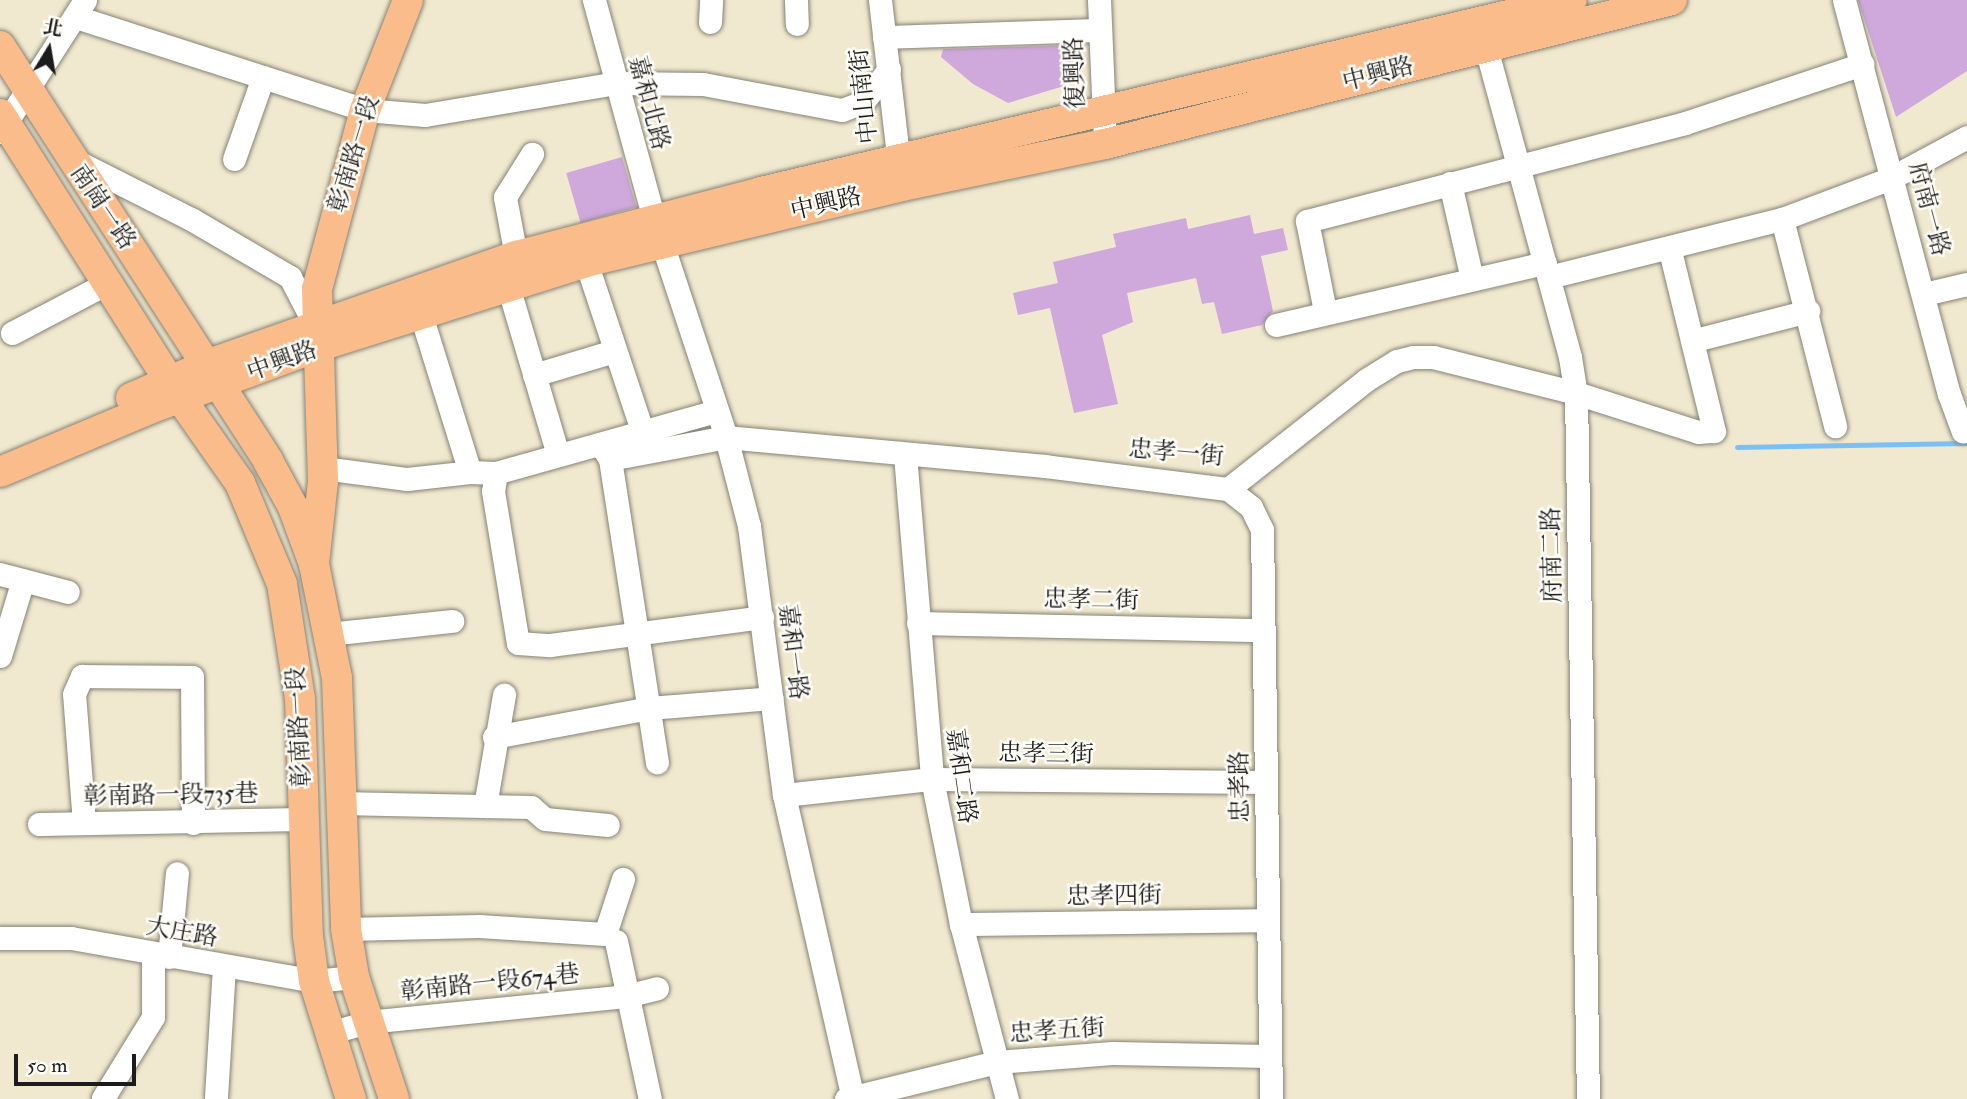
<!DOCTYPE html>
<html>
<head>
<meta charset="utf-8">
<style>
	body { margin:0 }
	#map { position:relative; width:1967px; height:1099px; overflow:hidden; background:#f0e9cf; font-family:"IM FELL Double Pica","Noto Serif TC",serif }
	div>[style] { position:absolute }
	.stream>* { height:5px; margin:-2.5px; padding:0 2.5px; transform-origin:2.5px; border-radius:2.5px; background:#7dbff3 }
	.building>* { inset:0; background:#cfa8dc; transform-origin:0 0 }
	.roads { filter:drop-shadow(0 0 2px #868276) drop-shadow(0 0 2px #868276) }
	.minor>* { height:23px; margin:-11.5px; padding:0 11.5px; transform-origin:11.5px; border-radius:11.5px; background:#fff }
	.major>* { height:30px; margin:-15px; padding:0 15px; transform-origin:15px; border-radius:15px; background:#f9bc8a }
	span { translate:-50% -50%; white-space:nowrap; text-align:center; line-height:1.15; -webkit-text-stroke:5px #fdfcf7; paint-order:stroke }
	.street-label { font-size:24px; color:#1c1c1c }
	.north { position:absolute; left:14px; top:14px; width:70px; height:70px; -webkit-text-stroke:5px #fdfcf7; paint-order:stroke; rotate:11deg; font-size:19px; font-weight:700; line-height:28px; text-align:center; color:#1c1c1c }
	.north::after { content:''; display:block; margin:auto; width:24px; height:32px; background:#1c1c1c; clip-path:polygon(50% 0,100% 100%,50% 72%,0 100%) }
	.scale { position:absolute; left:14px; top:1054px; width:122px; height:32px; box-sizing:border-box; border:4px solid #1c1c1c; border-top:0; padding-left:9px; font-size:21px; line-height:24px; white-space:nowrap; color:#1c1c1c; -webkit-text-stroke:5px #fdfcf7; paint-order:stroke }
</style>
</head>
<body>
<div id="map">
	<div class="stream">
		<i style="left:1737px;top:447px;width:230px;rotate:-1deg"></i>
	</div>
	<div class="building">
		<i style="clip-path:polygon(1858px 0,1967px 0,1967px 71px,1896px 117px)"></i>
		<i style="clip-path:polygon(1073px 45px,1075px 74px,1064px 86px,1008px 103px,973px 84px,941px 57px,943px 49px)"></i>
		<i style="left:622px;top:157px;width:52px;height:58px;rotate:74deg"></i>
		<i style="clip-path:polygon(1250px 215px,1254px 234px,1283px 228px,1288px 250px,1261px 256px,1273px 311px,1262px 325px,1222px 334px,1214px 302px,1202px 304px,1196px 278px,1127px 293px,1133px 322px,1102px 335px,1118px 404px,1074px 413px,1050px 308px,1018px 315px,1013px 293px,1058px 283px,1053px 262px,1116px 247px,1113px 234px,1186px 218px,1188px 229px)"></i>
	</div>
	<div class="roads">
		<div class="minor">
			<i style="left:594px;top:0;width:227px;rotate:74.7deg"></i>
			<i style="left:654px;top:219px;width:230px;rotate:71.7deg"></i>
			<i style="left:726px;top:437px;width:92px;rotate:75.5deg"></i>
			<i style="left:749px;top:526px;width:271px;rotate:82.6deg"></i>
			<i style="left:784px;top:795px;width:312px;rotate:77.2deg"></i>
			<i style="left:796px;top:0;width:24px;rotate:88deg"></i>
			<i style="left:880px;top:0;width:175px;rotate:83.4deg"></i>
			<i style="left:1099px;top:0;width:144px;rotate:87.6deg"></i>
			<i style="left:1844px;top:0;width:408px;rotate:75.1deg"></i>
			<i style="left:1949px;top:394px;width:40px;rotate:69.8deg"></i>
			<i style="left:76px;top:17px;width:304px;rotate:17.8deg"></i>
			<i style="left:365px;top:110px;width:60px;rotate:4.8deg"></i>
			<i style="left:425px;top:115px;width:194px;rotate:-9.5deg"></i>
			<i style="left:616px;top:83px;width:87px;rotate:0.7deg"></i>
			<i style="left:703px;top:84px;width:141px;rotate:10.6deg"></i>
			<i style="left:842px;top:110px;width:22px;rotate:-21deg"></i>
			<i style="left:863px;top:102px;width:42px;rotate:-51.8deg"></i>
			<i style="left:710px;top:22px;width:22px;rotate:-87deg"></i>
			<i style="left:1482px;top:33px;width:336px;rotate:74.8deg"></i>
			<i style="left:1570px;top:357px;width:36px;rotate:81deg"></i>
			<i style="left:1576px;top:393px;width:706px;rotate:89.03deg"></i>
			<i style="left:884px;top:37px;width:216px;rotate:-1.9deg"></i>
			<i style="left:0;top:132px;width:157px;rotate:-57.2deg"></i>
			<i style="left:70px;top:158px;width:136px;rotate:26.8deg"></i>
			<i style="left:191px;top:219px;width:115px;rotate:30.4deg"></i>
			<i style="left:290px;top:277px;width:54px;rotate:62.5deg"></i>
			<i style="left:234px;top:159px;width:87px;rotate:-70.5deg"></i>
			<i style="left:1450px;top:183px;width:98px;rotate:77.1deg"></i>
			<i style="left:1782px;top:219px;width:214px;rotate:75.6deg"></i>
			<i style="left:516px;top:256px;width:60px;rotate:-100.6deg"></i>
			<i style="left:505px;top:197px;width:51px;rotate:-57.9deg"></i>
			<i style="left:586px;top:262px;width:177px;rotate:71.6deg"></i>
			<i style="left:1549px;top:277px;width:240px;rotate:-14deg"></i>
			<i style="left:1782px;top:219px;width:116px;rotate:-20.6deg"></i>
			<i style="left:1891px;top:178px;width:86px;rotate:-28.3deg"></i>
			<i style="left:508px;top:286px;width:176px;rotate:73.5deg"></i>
			<i style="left:1924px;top:294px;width:44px;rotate:-13.1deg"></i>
			<i style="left:1325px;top:311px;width:92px;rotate:-101.3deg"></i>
			<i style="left:1307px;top:221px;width:390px;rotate:-14.5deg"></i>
			<i style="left:1685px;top:123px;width:187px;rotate:-18.4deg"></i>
			<i style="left:421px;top:315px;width:164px;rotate:72.7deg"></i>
			<i style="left:470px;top:472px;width:26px;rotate:2deg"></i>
			<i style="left:1276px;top:325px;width:276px;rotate:-13deg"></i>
			<i style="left:12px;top:333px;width:110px;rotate:-27.7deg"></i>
			<i style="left:1695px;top:340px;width:117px;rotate:-14.4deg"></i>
			<i style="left:534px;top:375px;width:84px;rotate:-16.7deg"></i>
			<i style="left:716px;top:411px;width:229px;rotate:164.3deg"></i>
			<i style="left:496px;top:473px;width:18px;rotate:99deg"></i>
			<i style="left:493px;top:491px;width:154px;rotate:80.7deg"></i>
			<i style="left:518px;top:643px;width:32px;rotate:4deg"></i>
			<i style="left:550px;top:645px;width:214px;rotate:-7.5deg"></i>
			<i style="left:600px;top:444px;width:18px;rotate:56deg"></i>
			<i style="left:610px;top:459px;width:118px;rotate:-10.7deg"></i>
			<i style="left:726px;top:437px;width:320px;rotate:5.2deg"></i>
			<i style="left:1045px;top:466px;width:184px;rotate:7.2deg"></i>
			<i style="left:1228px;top:489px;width:176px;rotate:-38.3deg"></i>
			<i style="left:1366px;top:380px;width:36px;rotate:-32deg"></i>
			<i style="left:1397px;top:361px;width:16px;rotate:-14deg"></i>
			<i style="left:1413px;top:357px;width:20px"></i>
			<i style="left:1433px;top:357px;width:147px;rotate:14.1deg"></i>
			<i style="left:1576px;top:393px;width:128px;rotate:17.7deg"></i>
			<i style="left:1698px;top:432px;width:16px;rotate:-4deg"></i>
			<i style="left:1714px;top:431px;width:186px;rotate:-103.7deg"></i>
			<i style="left:905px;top:455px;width:325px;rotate:85.2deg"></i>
			<i style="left:932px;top:779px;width:148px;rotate:78.7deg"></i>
			<i style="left:961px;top:924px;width:181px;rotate:75.3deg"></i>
			<i style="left:610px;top:459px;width:307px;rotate:81.2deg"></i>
			<i style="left:323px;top:468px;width:85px;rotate:7.5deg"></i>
			<i style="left:407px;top:479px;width:63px;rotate:-6.3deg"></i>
			<i style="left:1228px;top:489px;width:29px;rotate:38deg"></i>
			<i style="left:1251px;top:507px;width:25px;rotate:64deg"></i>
			<i style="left:1262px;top:530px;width:569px;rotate:89.09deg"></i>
			<i style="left:0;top:574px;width:70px;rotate:14.8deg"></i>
			<i style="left:918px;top:623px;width:346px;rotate:1.2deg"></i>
			<i style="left:328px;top:634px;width:125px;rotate:-6deg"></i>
			<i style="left:0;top:656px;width:79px;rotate:-73.2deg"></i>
			<i style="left:494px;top:737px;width:158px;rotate:-10.6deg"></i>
			<i style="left:649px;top:708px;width:123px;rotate:-4.6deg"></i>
			<i style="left:784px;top:795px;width:149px;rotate:-6.2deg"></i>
			<i style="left:932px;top:779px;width:334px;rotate:0.5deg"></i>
			<i style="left:339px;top:803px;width:192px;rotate:1.2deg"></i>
			<i style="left:531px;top:807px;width:18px;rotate:41deg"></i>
			<i style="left:545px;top:819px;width:63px;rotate:5.4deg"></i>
			<i style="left:485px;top:806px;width:113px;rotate:-80.3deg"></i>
			<i style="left:84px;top:823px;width:129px;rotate:-94.4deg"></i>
			<i style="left:74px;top:694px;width:20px;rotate:-66deg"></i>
			<i style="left:82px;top:676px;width:110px;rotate:0.5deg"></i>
			<i style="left:192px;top:677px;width:146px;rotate:89.6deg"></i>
			<i style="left:39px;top:824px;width:264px;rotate:-1.1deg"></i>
			<i style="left:961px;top:924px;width:307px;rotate:-0.7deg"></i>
			<i style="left:346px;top:929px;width:133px;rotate:-1.3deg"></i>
			<i style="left:479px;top:926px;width:126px;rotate:3.6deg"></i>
			<i style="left:605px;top:934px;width:58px;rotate:-71.9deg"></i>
			<i style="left:0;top:938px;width:71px"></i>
			<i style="left:71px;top:938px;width:247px;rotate:10deg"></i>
			<i style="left:314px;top:981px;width:40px;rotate:-5.7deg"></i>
			<i style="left:616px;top:941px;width:162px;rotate:77.9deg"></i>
			<i style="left:169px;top:957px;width:84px;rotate:-84.6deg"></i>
			<i style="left:329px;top:1033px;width:40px;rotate:-16deg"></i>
			<i style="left:367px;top:1022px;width:260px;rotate:-5.7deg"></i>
			<i style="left:626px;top:996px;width:32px;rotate:-14deg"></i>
			<i style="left:216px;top:1097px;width:130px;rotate:-86.5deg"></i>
			<i style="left:103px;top:1098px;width:95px;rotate:-58.3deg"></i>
			<i style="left:153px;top:1017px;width:63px;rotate:-90deg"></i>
			<i style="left:846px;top:1099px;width:155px;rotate:-13.8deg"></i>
			<i style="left:997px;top:1062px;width:115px;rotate:-4.5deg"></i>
			<i style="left:1112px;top:1053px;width:158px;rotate:1.1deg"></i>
		</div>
		<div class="major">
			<i style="left:0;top:46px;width:494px;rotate:57.1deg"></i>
			<i style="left:268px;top:461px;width:52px;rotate:61.5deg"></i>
			<i style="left:293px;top:507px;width:61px;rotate:69.8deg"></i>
			<i style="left:314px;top:564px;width:116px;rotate:78.6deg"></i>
			<i style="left:337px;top:678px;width:251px;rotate:87.9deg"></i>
			<i style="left:346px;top:929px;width:49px;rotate:80.5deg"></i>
			<i style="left:354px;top:977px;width:128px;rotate:71.8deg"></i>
			<i style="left:0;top:114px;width:338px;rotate:57.6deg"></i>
			<i style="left:181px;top:399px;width:103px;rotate:54.9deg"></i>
			<i style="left:240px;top:483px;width:109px;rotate:67.4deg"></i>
			<i style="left:282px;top:584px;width:116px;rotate:81.1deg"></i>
			<i style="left:300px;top:699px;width:237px;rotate:88.1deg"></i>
			<i style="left:308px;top:936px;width:45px;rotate:82.4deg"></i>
			<i style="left:314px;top:981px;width:124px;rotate:72.6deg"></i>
			<i style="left:131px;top:398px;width:85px;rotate:-23.6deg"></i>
			<i style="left:209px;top:364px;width:325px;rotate:-19.4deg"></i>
			<i style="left:516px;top:256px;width:253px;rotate:-14.6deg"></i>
			<i style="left:761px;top:192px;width:833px;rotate:-13.32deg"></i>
			<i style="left:0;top:472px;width:165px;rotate:-22.8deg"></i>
			<i style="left:152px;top:408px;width:176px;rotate:-20.3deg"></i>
			<i style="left:317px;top:347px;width:282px;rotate:-17.5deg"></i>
			<i style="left:586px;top:262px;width:325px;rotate:-13.5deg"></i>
			<i style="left:902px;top:186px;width:207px;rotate:-11.7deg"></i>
			<i style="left:1105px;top:144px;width:585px;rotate:-14.25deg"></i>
			<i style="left:314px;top:564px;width:83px;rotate:-83.8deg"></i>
			<i style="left:323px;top:481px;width:192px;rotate:-91.8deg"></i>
			<i style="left:317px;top:289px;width:185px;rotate:-75deg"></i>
			<i style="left:365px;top:110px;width:118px;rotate:-68.6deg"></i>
		</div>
	</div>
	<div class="street-label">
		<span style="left:1075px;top:73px;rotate:-92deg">復興路</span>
		<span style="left:1378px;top:74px;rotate:-14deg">中興路</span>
		<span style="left:864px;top:96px;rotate:-96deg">中山南街</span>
		<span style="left:649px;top:103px;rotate:75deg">嘉和北路</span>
		<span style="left:354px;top:154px;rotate:-73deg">彰南路一段</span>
		<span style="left:826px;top:204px;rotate:-13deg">中興路</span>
		<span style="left:103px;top:207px;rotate:56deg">南崗一路</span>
		<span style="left:1929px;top:209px;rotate:75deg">府南一路</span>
		<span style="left:282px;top:361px;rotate:-20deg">中興路</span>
		<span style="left:1176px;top:453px;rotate:5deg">忠孝一街</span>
		<span style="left:1552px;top:555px;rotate:-91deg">府南二路</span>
		<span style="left:1091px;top:600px;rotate:1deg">忠孝二街</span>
		<span style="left:793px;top:652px;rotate:83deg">嘉和一路</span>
		<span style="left:299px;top:727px;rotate:-93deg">彰南路一段</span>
		<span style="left:1046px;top:754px;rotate:1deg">忠孝三街</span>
		<span style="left:961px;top:776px;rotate:82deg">嘉和二路</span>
		<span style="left:1240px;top:787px;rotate:-91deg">忠孝路</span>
		<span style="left:171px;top:795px;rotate:-1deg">彰南路一段735巷</span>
		<span style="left:1114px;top:896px;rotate:-1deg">忠孝四街</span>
		<span style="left:182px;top:932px;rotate:10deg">大庄路</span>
		<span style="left:490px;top:983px;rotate:-6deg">彰南路一段674巷</span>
		<span style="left:1057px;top:1031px;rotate:-4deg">忠孝五街</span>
	</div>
	<div class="north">北</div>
	<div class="scale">50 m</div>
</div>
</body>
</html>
